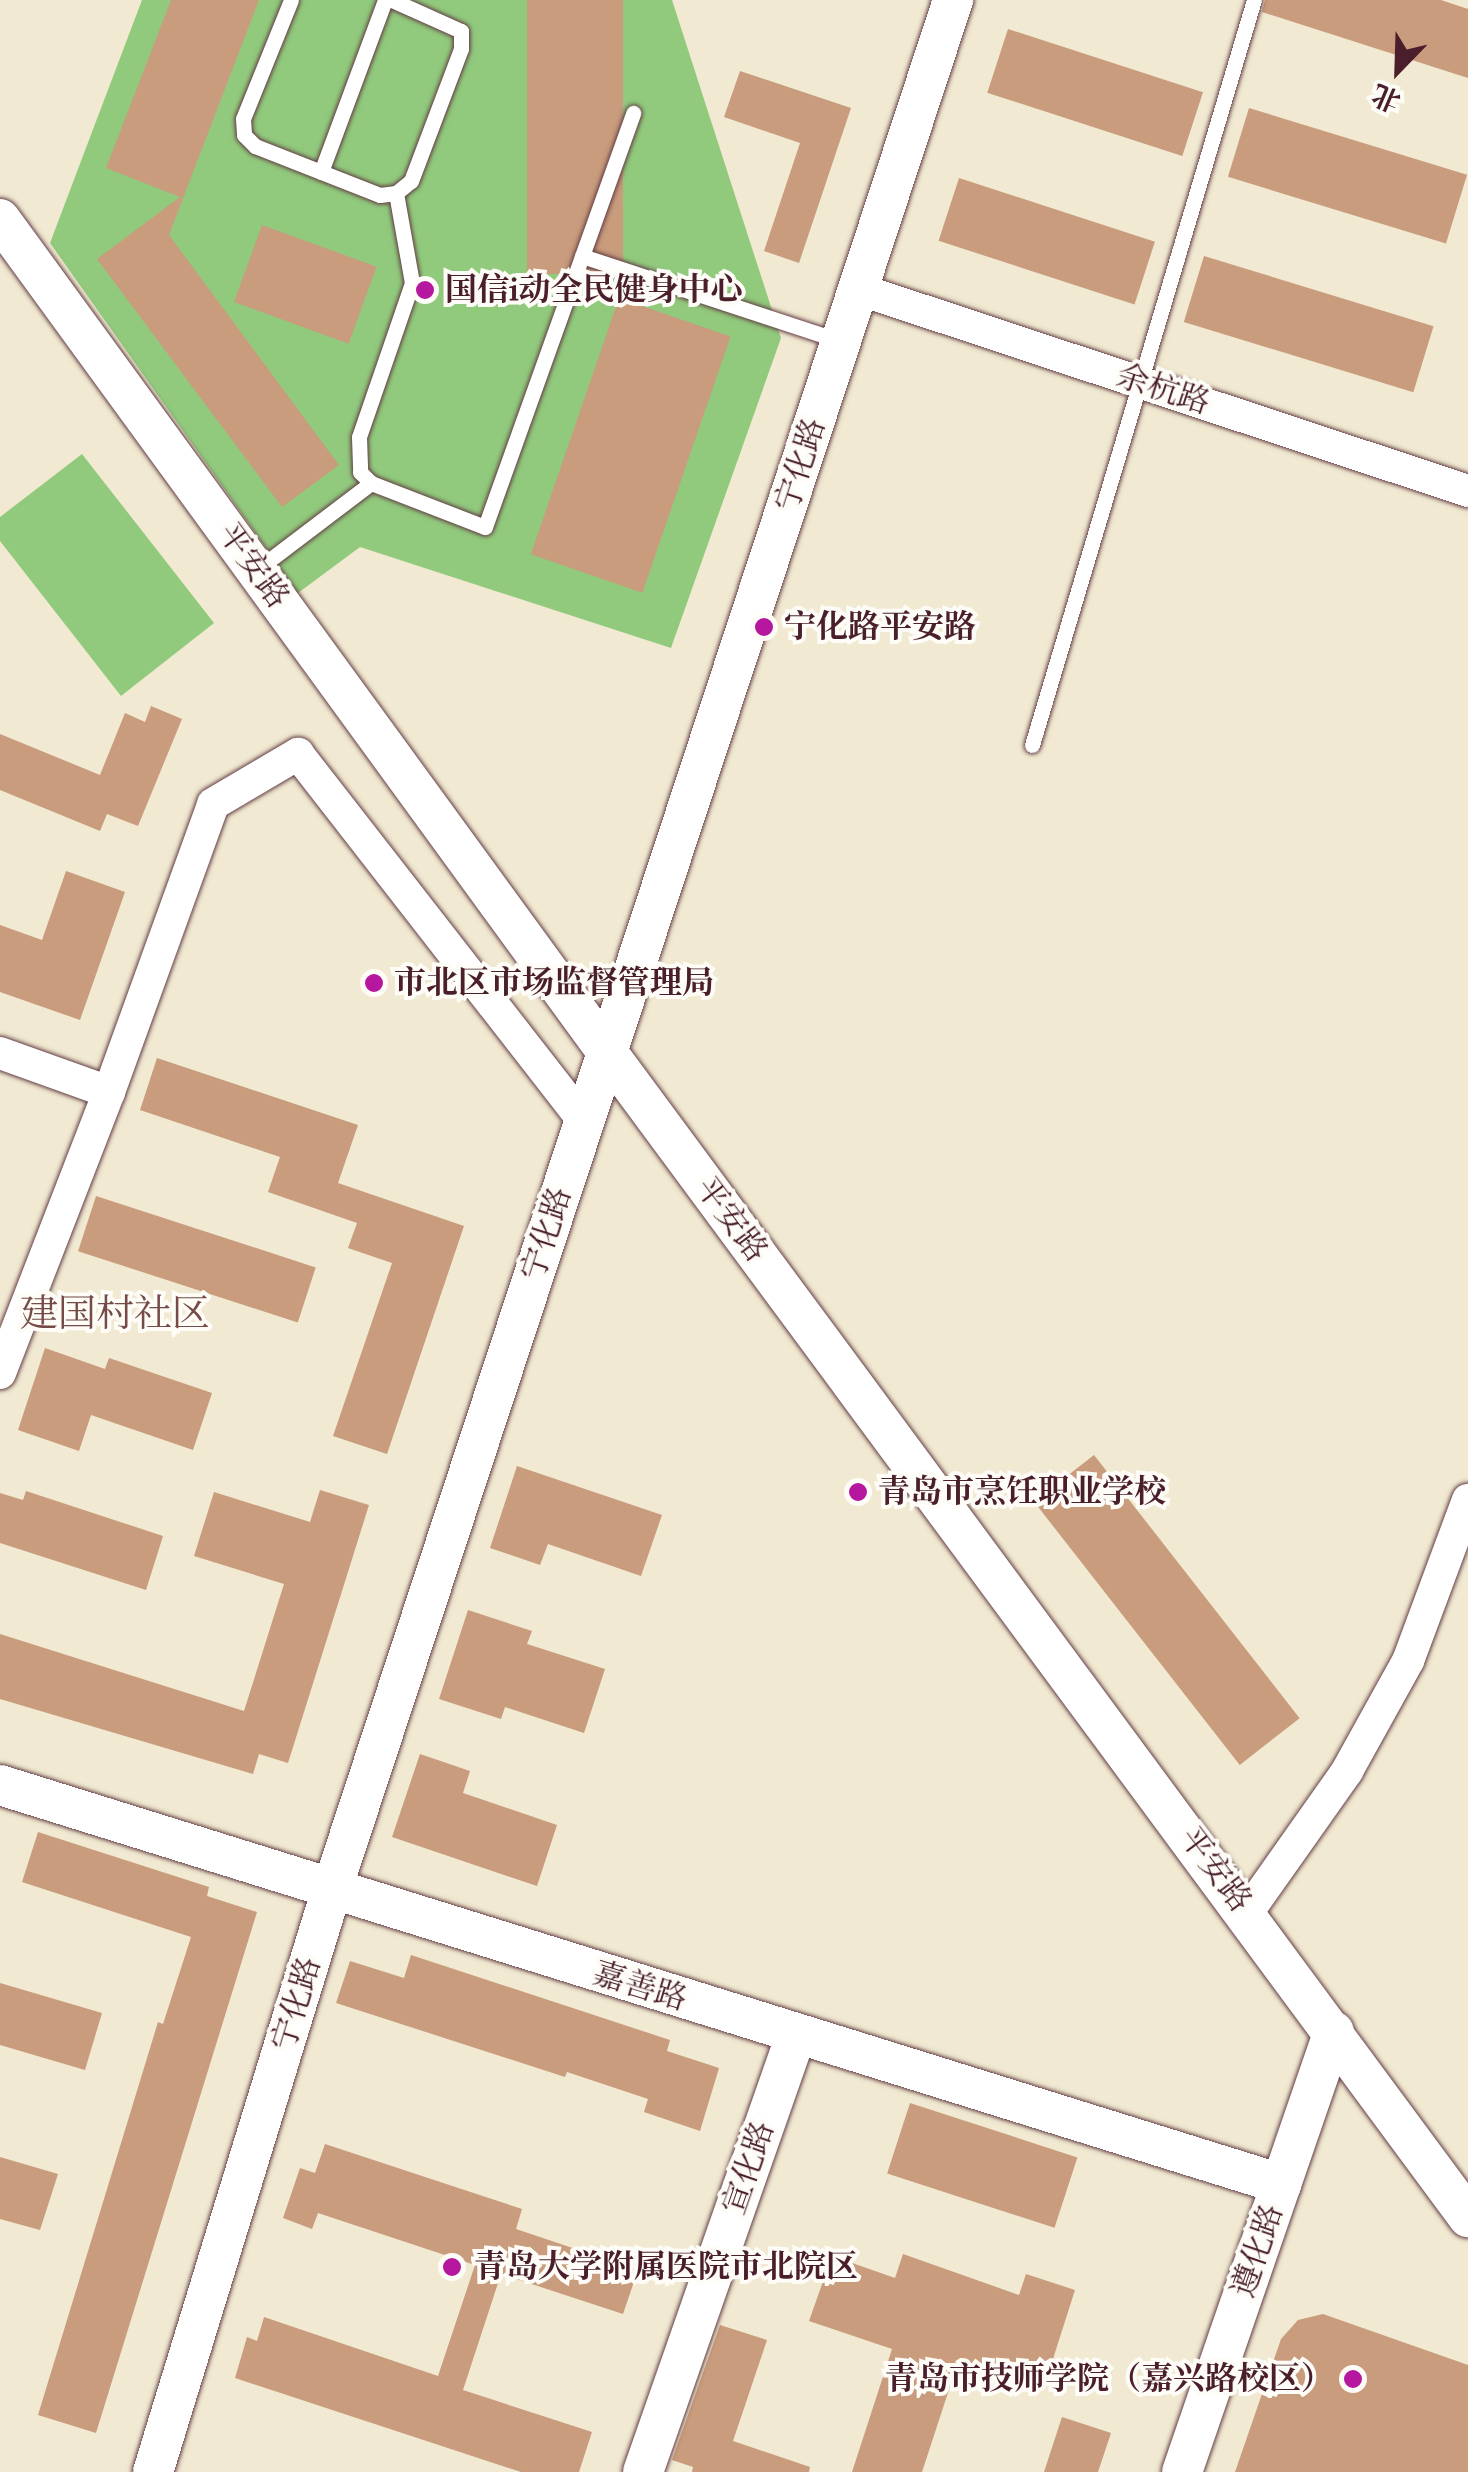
<!DOCTYPE html>
<html>
<head>
<meta charset="utf-8">
<style>
	body { margin:0 }
	#map { position:relative; width:1468px; height:2472px; overflow:hidden; background:#f1e9d1; font-family:"IM FELL French Canon","Noto Serif SC",serif }
	div>[style] { position:absolute }
	.green>* { inset:0; background:#91ca7d }
	.building>* { inset:0; background:#c89c7c; transform-origin:0 0 }
	.roads { filter:drop-shadow(0 0 2px #633d44) drop-shadow(0 0 2px #633d44) }
	.service>* { height:15px; margin:-7.5px; padding:0 7.5px; transform-origin:7.5px; border-radius:7.5px; background:#fff }
	.minor>* { height:32px; margin:-16px; padding:0 16px; transform-origin:16px; border-radius:16px; background:#fff }
	.tertiary>* { height:40px; margin:-20px; padding:0 20px; transform-origin:20px; border-radius:20px; background:#fff }
	.dots>* { width:28px; height:28px; translate:-50% -50%; box-sizing:border-box; border:5px solid #fdfcf7; border-radius:50% }
	span { translate:-50% -50%; white-space:nowrap; text-align:center; line-height:1.15; -webkit-text-stroke:8px #fdfcf7; paint-order:stroke }
	.poi-label { font-size:32px; color:#4a1f2b; font-weight:700 }
	.left { translate:0 -50%; text-align:left }
	.right { translate:-100% -50%; text-align:right }
	.street-label { font-size:32px; color:#4a1f2b }
	.quarter-label { font-size:38px; color:#764b47 }
	.north { position:absolute; left:1348px; top:20px; width:100px; height:100px; -webkit-text-stroke:8px #fdfcf7; paint-order:stroke; rotate:203deg; font-size:28px; font-weight:700; line-height:40px; text-align:center; color:#4a1f2b }
	.north::after { content:''; display:block; margin:auto; width:35px; height:45px; background:#4a1f2b; clip-path:polygon(50% 0,100% 100%,50% 72%,0 100%) }
</style>
</head>
<body>
<div id="map">
	<div class="green">
		<i style="clip-path:polygon(142px 0,672px 0,781px 338px,671px 648px,360px 547px,298px 593px,50px 243px)"></i>
		<i style="clip-path:polygon(82px 454px,214px 623px,121px 696px,0 541px,0 517px)"></i>
	</div>
	<div class="building">
		<i style="clip-path:polygon(171px 0,259px 0,169px 235px,339px 465px,282px 507px,97px 259px,180px 197px,106px 168px)"></i>
		<i style="left:527px;top:0;width:96px;height:274px"></i>
		<i style="clip-path:polygon(1265px 0,1441px 0,1468px 9px,1468px 78px,1262px 12px)"></i>
		<i style="left:1008px;top:29px;width:205px;height:67px;rotate:18deg"></i>
		<i style="clip-path:polygon(740px 71px,851px 108px,799px 263px,764px 251px,800px 143px,724px 117px)"></i>
		<i style="left:1249px;top:108px;width:228px;height:72px;rotate:17deg"></i>
		<i style="left:959px;top:178px;width:206px;height:66px;rotate:18deg"></i>
		<i style="left:262px;top:225px;width:122px;height:82px;rotate:20deg"></i>
		<i style="left:1204px;top:256px;width:240px;height:69px;rotate:17deg"></i>
		<i style="left:619px;top:298px;width:118px;height:271px;rotate:19deg"></i>
		<i style="clip-path:polygon(151px 706px,182px 719px,138px 826px,107px 814px,100px 831px,0 790px,0 734px,100px 775px,125px 713px,145px 722px)"></i>
		<i style="clip-path:polygon(66px 871px,125px 892px,80px 1020px,0 992px,0 925px,42px 940px)"></i>
		<i style="clip-path:polygon(157px 1058px,358px 1125px,338px 1183px,464px 1226px,387px 1454px,333px 1436px,392px 1263px,348px 1248px,357px 1223px,268px 1192px,280px 1157px,140px 1110px)"></i>
		<i style="left:96px;top:1196px;width:231px;height:58px;rotate:18deg"></i>
		<i style="clip-path:polygon(45px 1348px,105px 1369px,109px 1358px,212px 1393px,193px 1450px,91px 1415px,79px 1451px,18px 1430px)"></i>
		<i style="left:1094px;top:1455px;width:334px;height:76px;rotate:52deg"></i>
		<i style="clip-path:polygon(517px 1466px,662px 1515px,641px 1576px,548px 1544px,540px 1565px,490px 1548px)"></i>
		<i style="clip-path:polygon(320px 1490px,369px 1505px,288px 1763px,259px 1754px,253px 1774px,0 1699px,0 1634px,244px 1711px,284px 1584px,194px 1556px,214px 1492px,310px 1522px)"></i>
		<i style="clip-path:polygon(26px 1491px,163px 1536px,146px 1590px,0 1543px,0 1493px,23px 1500px)"></i>
		<i style="clip-path:polygon(468px 1610px,532px 1631px,527px 1644px,605px 1669px,584px 1733px,505px 1707px,501px 1719px,439px 1699px)"></i>
		<i style="clip-path:polygon(420px 1754px,470px 1771px,463px 1793px,557px 1825px,537px 1886px,392px 1837px)"></i>
		<i style="clip-path:polygon(38px 1832px,209px 1887px,207px 1896px,257px 1912px,96px 2433px,38px 2415px,158px 2022px,163px 2024px,191px 1937px,22px 1882px)"></i>
		<i style="clip-path:polygon(411px 1955px,670px 2040px,667px 2051px,719px 2068px,700px 2131px,644px 2112px,648px 2099px,567px 2072px,565px 2077px,336px 2003px,350px 1961px,404px 1978px)"></i>
		<i style="clip-path:polygon(0 1983px,102px 2013px,85px 2070px,0 2045px)"></i>
		<i style="left:910px;top:2103px;width:176px;height:74px;rotate:18deg"></i>
		<i style="clip-path:polygon(325px 2144px,522px 2209px,516px 2229px,638px 2270px,623px 2314px,501px 2274px,463px 2390px,592px 2432px,579px 2472px,521px 2472px,235px 2378px,247px 2337px,257px 2341px,264px 2317px,438px 2376px,475px 2265px,318px 2213px,312px 2229px,283px 2218px,300px 2168px,315px 2173px)"></i>
		<i style="clip-path:polygon(0 2157px,58px 2174px,40px 2230px,0 2219px)"></i>
		<i style="clip-path:polygon(903px 2254px,1019px 2295px,1026px 2274px,1075px 2290px,1044px 2387px,959px 2359px,922px 2472px,852px 2472px,892px 2349px,809px 2321px,832px 2256px,895px 2278px)"></i>
		<i style="clip-path:polygon(1323px 2314px,1468px 2365px,1468px 2472px,1235px 2472px,1281px 2339px,1298px 2320px)"></i>
		<i style="clip-path:polygon(720px 2325px,767px 2340px,733px 2441px,810px 2467px,809px 2472px,692px 2472px,693px 2467px,672px 2460px)"></i>
		<i style="clip-path:polygon(1062px 2417px,1111px 2433px,1098px 2472px,1044px 2472px)"></i>
	</div>
	<div class="roads">
		<div class="service">
			<i style="left:291px;top:0;width:128px;rotate:112deg"></i>
			<i style="left:243px;top:119px;width:16px;rotate:86deg"></i>
			<i style="left:244px;top:135px;width:16px;rotate:45deg"></i>
			<i style="left:255px;top:146px;width:134px;rotate:21.4deg"></i>
			<i style="left:380px;top:195px;width:16px;rotate:-7deg"></i>
			<i style="left:396px;top:193px;width:19px;rotate:-39deg"></i>
			<i style="left:411px;top:181px;width:141px;rotate:-69.3deg"></i>
			<i style="left:461px;top:49px;width:18px;rotate:-90deg"></i>
			<i style="left:461px;top:31px;width:76px;rotate:-155.8deg"></i>
			<i style="left:321px;top:172px;width:184px;rotate:-69.6deg"></i>
			<i style="left:396px;top:193px;width:91px;rotate:79.9deg"></i>
			<i style="left:412px;top:283px;width:163px;rotate:109deg"></i>
			<i style="left:359px;top:437px;width:35px;rotate:88deg"></i>
			<i style="left:360px;top:472px;width:16px;rotate:45deg"></i>
			<i style="left:371px;top:483px;width:122px;rotate:21.1deg"></i>
			<i style="left:485px;top:527px;width:440px;rotate:-70.3deg"></i>
			<i style="left:582px;top:256px;width:269px;rotate:18.2deg"></i>
			<i style="left:259px;top:568px;width:141px;rotate:-37.2deg"></i>
			<i style="left:1032px;top:745px;width:777px;rotate:-73.41deg"></i>
		</div>
		<div class="minor">
			<i style="left:858px;top:289px;width:643px;rotate:18.32deg"></i>
			<i style="left:0;top:1053px;width:116px;rotate:19.7deg"></i>
			<i style="left:0;top:1373px;width:301px;rotate:-68.8deg"></i>
			<i style="left:109px;top:1092px;width:306px;rotate:-70.1deg"></i>
			<i style="left:213px;top:804px;width:99px;rotate:-30.5deg"></i>
			<i style="left:298px;top:754px;width:465px;rotate:52.1deg"></i>
			<i style="left:1247px;top:1913px;width:174px;rotate:-54.8deg"></i>
			<i style="left:1347px;top:1771px;width:126px;rotate:-61deg"></i>
			<i style="left:1408px;top:1661px;width:172px;rotate:-69.6deg"></i>
		</div>
		<div class="tertiary">
			<i style="left:0;top:219px;width:1031px;rotate:53.92deg"></i>
			<i style="left:607px;top:1052px;width:1449px;rotate:53.53deg"></i>
			<i style="left:0;top:1785px;width:1342px;rotate:17.3deg"></i>
			<i style="left:153px;top:2472px;width:607px;rotate:-72.94deg"></i>
			<i style="left:331px;top:1892px;width:1992px;rotate:-71.8deg"></i>
			<i style="left:643px;top:2472px;width:463px;rotate:-70.7deg"></i>
			<i style="left:1182px;top:2472px;width:466px;rotate:-71deg"></i>
		</div>
	</div>
	<div class="dots">
		<i style="left:425px;top:290px;background:#b5179e"></i>
		<i style="left:764px;top:627px;background:#b5179e"></i>
		<i style="left:374px;top:983px;background:#b5179e"></i>
		<i style="left:858px;top:1492px;background:#b5179e"></i>
		<i style="left:452px;top:2267px;background:#b5179e"></i>
		<i style="left:1353px;top:2379px;background:#b5179e"></i>
	</div>
	<div class="poi-label">
		<span class="left" style="left:445px;top:290px">国信i动全民健身中心</span>
		<span class="left" style="left:784px;top:627px">宁化路平安路</span>
		<span class="left" style="left:394px;top:983px">市北区市场监督管理局</span>
		<span class="left" style="left:878px;top:1492px">青岛市烹饪职业学校</span>
		<span class="left" style="left:474px;top:2267px">青岛大学附属医院市北院区</span>
		<span class="right" style="left:1333px;top:2379px">青岛市技师学院（嘉兴路校区）</span>
	</div>
	<div class="street-label">
		<span style="left:1163px;top:390px;rotate:18deg">余杭路</span>
		<span style="left:801px;top:465px;rotate:-72deg">宁化路</span>
		<span style="left:253px;top:566px;rotate:54deg">平安路</span>
		<span style="left:731px;top:1220px;rotate:53deg">平安路</span>
		<span style="left:547px;top:1234px;rotate:-72deg">宁化路</span>
		<span style="left:1215px;top:1870px;rotate:53deg">平安路</span>
		<span style="left:640px;top:1987px;rotate:17deg">嘉善路</span>
		<span style="left:297px;top:2004px;rotate:-73deg">宁化路</span>
		<span style="left:749px;top:2168px;rotate:-71deg">宣化路</span>
		<span style="left:1258px;top:2251px;rotate:-71deg">遵化路</span>
	</div>
	<div class="quarter-label">
		<span style="left:115px;top:1314px">建国村社区</span>
	</div>
	<div class="north">北</div>
</div>
</body>
</html>
